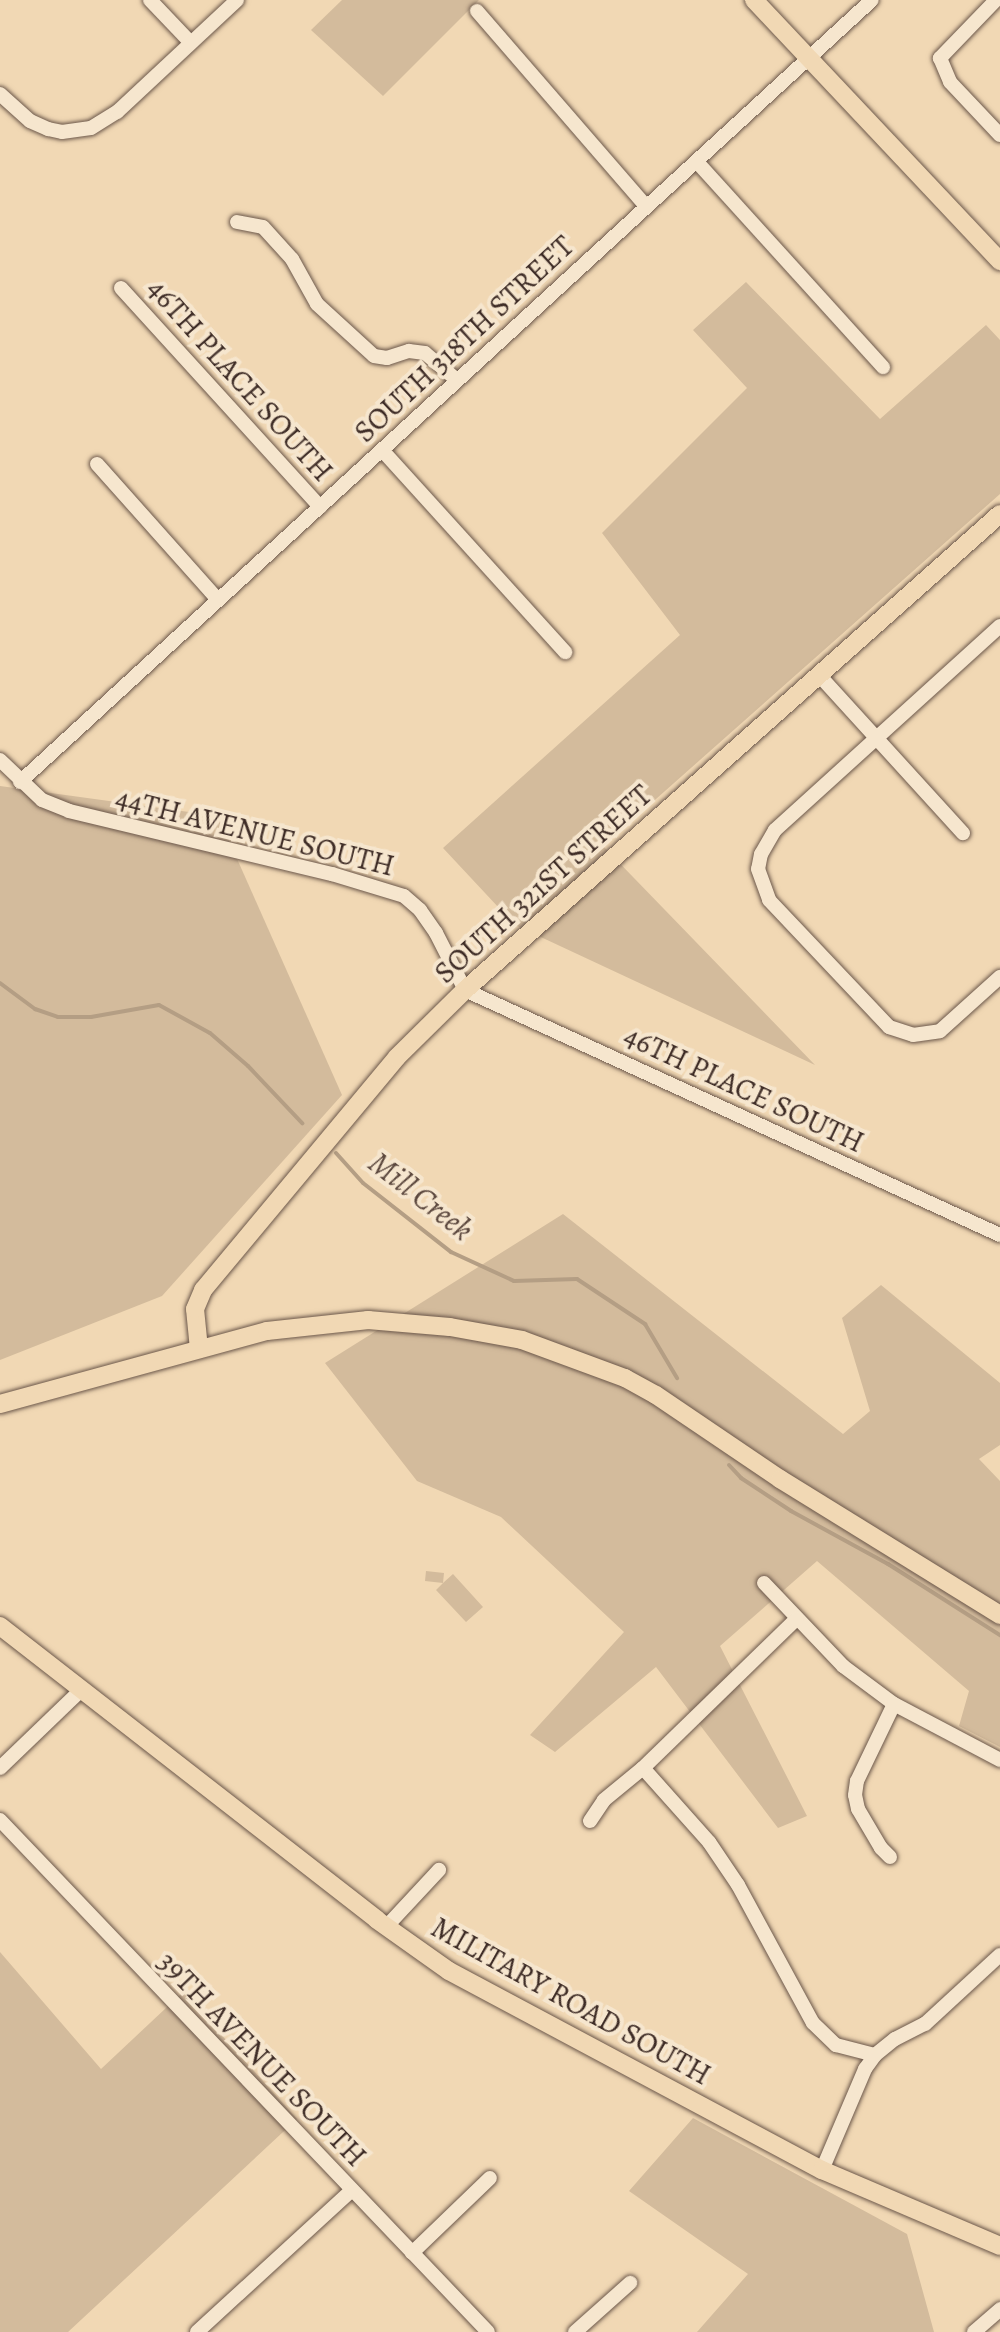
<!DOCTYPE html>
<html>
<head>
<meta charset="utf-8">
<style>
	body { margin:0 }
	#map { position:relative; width:1000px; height:2332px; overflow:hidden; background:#f1d8b4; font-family:Alegreya,serif }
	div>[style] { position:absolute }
	.green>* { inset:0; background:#d3bb9c }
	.stream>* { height:4px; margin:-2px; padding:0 2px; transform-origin:2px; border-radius:2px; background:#b49e84 }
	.roads { filter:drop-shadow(0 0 2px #6b574a) drop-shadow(0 0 2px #6b574a) }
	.minor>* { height:14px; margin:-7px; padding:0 7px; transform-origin:7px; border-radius:7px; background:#f6e6ce }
	.major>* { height:18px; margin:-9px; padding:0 9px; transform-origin:9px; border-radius:9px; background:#f1d8b4 }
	span { translate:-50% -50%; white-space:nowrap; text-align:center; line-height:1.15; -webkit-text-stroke:8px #f6e6ce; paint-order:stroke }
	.street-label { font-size:30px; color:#3e2c26 }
	.water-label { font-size:32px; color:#5c483e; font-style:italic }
</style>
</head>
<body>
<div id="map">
	<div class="green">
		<i style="clip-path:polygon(342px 0,479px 0,383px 96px,311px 30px)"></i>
		<i style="clip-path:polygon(746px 282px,880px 419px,986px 325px,1000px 340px,1000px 494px,603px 846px,815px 1065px,515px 925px,443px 848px,680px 635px,602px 533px,747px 388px,693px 330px)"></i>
		<i style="clip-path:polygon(0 786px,218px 816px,342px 1095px,162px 1296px,0 1360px)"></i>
		<i style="clip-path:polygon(563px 1214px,843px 1434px,870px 1411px,842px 1318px,881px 1285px,1000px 1383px,1000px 1445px,979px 1459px,1000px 1481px,1000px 1747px,959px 1726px,969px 1691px,817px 1561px,720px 1646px,807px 1816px,778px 1828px,656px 1667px,555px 1752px,530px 1735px,624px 1632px,501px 1517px,417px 1481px,325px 1363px)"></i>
		<i style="clip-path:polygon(426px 1571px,444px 1573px,443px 1583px,453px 1574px,483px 1607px,466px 1622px,436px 1590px,443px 1583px,425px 1581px)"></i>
		<i style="clip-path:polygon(0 1952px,101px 2069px,183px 1992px,297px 2119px,68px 2332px,0 2332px)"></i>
		<i style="clip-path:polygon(693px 2118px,907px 2234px,934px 2332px,697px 2332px,748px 2274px,629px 2191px)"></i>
	</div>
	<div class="stream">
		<i style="left:0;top:983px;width:44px;rotate:36.6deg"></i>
		<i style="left:35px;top:1009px;width:24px;rotate:19deg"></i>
		<i style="left:58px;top:1017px;width:33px"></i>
		<i style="left:91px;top:1017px;width:69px;rotate:-10deg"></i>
		<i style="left:159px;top:1005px;width:58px;rotate:28.8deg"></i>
		<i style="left:210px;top:1033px;width:50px;rotate:41deg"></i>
		<i style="left:248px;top:1066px;width:79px;rotate:46.5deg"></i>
		<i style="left:336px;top:1153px;width:40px;rotate:48deg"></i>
		<i style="left:363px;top:1183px;width:112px;rotate:38.1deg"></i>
		<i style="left:451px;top:1252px;width:69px;rotate:24.7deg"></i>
		<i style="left:514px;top:1281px;width:63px;rotate:-1.8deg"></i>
		<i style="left:577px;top:1279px;width:82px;rotate:33.5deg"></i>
		<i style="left:645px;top:1324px;width:63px;rotate:59.3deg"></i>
		<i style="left:729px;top:1465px;width:18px;rotate:47deg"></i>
		<i style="left:741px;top:1478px;width:60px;rotate:33.4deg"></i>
		<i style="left:791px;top:1511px;width:111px;rotate:28.7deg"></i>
		<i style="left:888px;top:1564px;width:133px;rotate:32.4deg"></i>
	</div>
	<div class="roads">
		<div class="minor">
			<i style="left:150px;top:0;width:59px;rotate:46.4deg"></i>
			<i style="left:996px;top:0;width:81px;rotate:134deg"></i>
			<i style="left:940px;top:58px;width:26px;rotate:67deg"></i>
			<i style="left:950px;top:82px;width:73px;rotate:46.7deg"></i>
			<i style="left:477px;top:11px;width:258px;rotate:49.1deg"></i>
			<i style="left:0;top:94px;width:40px;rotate:42deg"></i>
			<i style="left:30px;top:121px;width:20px;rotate:24deg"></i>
			<i style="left:48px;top:129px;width:14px;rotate:12deg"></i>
			<i style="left:62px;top:132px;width:29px;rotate:-8deg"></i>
			<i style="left:91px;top:128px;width:31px;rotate:-32deg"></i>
			<i style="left:117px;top:112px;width:164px;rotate:-43deg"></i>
			<i style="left:697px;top:162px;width:277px;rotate:47.8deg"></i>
			<i style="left:237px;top:222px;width:26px;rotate:11deg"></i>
			<i style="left:263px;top:227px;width:43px;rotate:47.8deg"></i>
			<i style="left:292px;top:259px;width:51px;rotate:60.9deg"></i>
			<i style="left:317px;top:304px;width:77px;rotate:42.4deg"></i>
			<i style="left:374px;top:356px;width:13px;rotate:9deg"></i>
			<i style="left:387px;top:358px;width:23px;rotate:-18deg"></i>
			<i style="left:409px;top:351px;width:16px;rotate:7deg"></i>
			<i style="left:425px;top:353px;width:42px;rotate:40.2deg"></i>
			<i style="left:121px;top:288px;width:296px;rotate:47.7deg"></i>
			<i style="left:382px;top:450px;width:273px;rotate:47.8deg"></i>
			<i style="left:97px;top:464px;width:182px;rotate:48.3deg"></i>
			<i style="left:1000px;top:626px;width:304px;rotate:137.8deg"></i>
			<i style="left:775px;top:830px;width:28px;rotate:120deg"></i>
			<i style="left:761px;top:854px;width:15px;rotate:101deg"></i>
			<i style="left:758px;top:869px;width:33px;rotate:70deg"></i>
			<i style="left:769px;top:900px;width:175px;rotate:46.6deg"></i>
			<i style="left:889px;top:1027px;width:25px;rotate:18deg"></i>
			<i style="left:913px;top:1035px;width:27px;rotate:-8deg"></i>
			<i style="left:940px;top:1031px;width:81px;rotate:-42deg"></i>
			<i style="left:819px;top:675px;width:214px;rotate:47.7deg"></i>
			<i style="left:0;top:760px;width:58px;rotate:43.6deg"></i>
			<i style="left:42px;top:800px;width:29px;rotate:22deg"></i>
			<i style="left:69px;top:811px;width:270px;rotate:13.5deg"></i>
			<i style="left:332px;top:874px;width:75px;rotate:17deg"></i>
			<i style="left:404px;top:896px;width:21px;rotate:41deg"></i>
			<i style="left:420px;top:910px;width:28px;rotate:55deg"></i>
			<i style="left:436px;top:933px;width:64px;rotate:63deg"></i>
			<i style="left:465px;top:990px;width:588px;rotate:24.61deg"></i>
			<i style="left:20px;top:782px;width:1156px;rotate:-42.55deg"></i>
			<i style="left:764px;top:1583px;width:115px;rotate:46.4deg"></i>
			<i style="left:843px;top:1666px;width:64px;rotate:36.7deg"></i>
			<i style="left:894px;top:1704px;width:120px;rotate:27.8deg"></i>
			<i style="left:0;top:1768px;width:114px;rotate:-43.9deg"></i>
			<i style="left:643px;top:1768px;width:99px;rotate:48.3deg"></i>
			<i style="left:709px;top:1842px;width:52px;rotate:56deg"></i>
			<i style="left:738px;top:1885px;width:157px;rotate:61.5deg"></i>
			<i style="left:813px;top:2023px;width:32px;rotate:44deg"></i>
			<i style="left:836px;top:2045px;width:40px;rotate:14.4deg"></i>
			<i style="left:0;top:1820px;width:707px;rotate:46.37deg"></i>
			<i style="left:590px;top:1821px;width:25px;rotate:-56deg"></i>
			<i style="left:604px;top:1800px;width:50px;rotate:-39.4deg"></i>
			<i style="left:643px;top:1768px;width:214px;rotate:-44.2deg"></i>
			<i style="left:890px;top:1857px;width:13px;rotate:-135deg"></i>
			<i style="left:881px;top:1848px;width:45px;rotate:-120.5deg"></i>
			<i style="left:858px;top:1809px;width:14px;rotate:-102deg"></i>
			<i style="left:855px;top:1795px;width:14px;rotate:-82deg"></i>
			<i style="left:857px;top:1781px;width:85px;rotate:-64.3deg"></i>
			<i style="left:386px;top:1927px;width:78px;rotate:-47.1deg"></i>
			<i style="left:822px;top:2170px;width:110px;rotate:-66.9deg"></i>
			<i style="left:865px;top:2069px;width:17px;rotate:-54deg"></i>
			<i style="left:875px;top:2055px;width:26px;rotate:-39deg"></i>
			<i style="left:895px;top:2039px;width:34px;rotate:-27deg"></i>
			<i style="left:925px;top:2024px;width:102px;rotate:-42.6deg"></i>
			<i style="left:412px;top:2253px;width:108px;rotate:-43.9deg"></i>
			<i style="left:197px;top:2332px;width:210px;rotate:-42.5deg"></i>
			<i style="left:575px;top:2332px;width:74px;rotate:-41.7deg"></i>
			<i style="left:974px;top:2332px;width:35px;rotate:-41deg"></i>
		</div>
		<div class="major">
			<i style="left:754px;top:0;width:359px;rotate:46.7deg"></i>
			<i style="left:199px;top:1349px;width:40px;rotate:-95.7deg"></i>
			<i style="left:195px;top:1309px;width:21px;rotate:-67deg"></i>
			<i style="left:203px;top:1290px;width:303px;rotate:-50.2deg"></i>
			<i style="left:397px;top:1057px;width:95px;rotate:-44.6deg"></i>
			<i style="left:465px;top:990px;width:716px;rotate:-41.66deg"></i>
			<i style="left:0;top:1404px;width:277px;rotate:-15.3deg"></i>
			<i style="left:267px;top:1331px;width:102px;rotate:-6.2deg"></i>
			<i style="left:368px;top:1320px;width:82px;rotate:4.9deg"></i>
			<i style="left:450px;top:1327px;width:73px;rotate:10.2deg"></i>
			<i style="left:522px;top:1340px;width:110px;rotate:20.3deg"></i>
			<i style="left:625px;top:1378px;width:35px;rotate:29deg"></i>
			<i style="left:656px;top:1395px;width:150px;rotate:34.1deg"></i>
			<i style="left:780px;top:1479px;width:259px;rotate:31.7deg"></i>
			<i style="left:0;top:1626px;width:478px;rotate:37.9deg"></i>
			<i style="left:377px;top:1920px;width:88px;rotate:35.3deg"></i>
			<i style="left:449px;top:1971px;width:423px;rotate:28.1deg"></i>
			<i style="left:822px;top:2170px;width:194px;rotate:23.1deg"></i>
		</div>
	</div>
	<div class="street-label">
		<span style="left:464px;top:339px;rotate:-43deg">SOUTH 318TH STREET</span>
		<span style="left:240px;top:380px;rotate:48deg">46TH PLACE SOUTH</span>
		<span style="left:255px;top:832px;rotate:14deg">44TH AVENUE SOUTH</span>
		<span style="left:543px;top:884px;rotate:-42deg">SOUTH 321ST STREET</span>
		<span style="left:744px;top:1089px;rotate:25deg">46TH PLACE SOUTH</span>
		<span style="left:571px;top:2001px;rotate:29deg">MILITARY ROAD SOUTH</span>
		<span style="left:262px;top:2059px;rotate:46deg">39TH AVENUE SOUTH</span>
	</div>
	<div class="water-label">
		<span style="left:421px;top:1196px;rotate:38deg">Mill Creek</span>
	</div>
</div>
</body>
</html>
